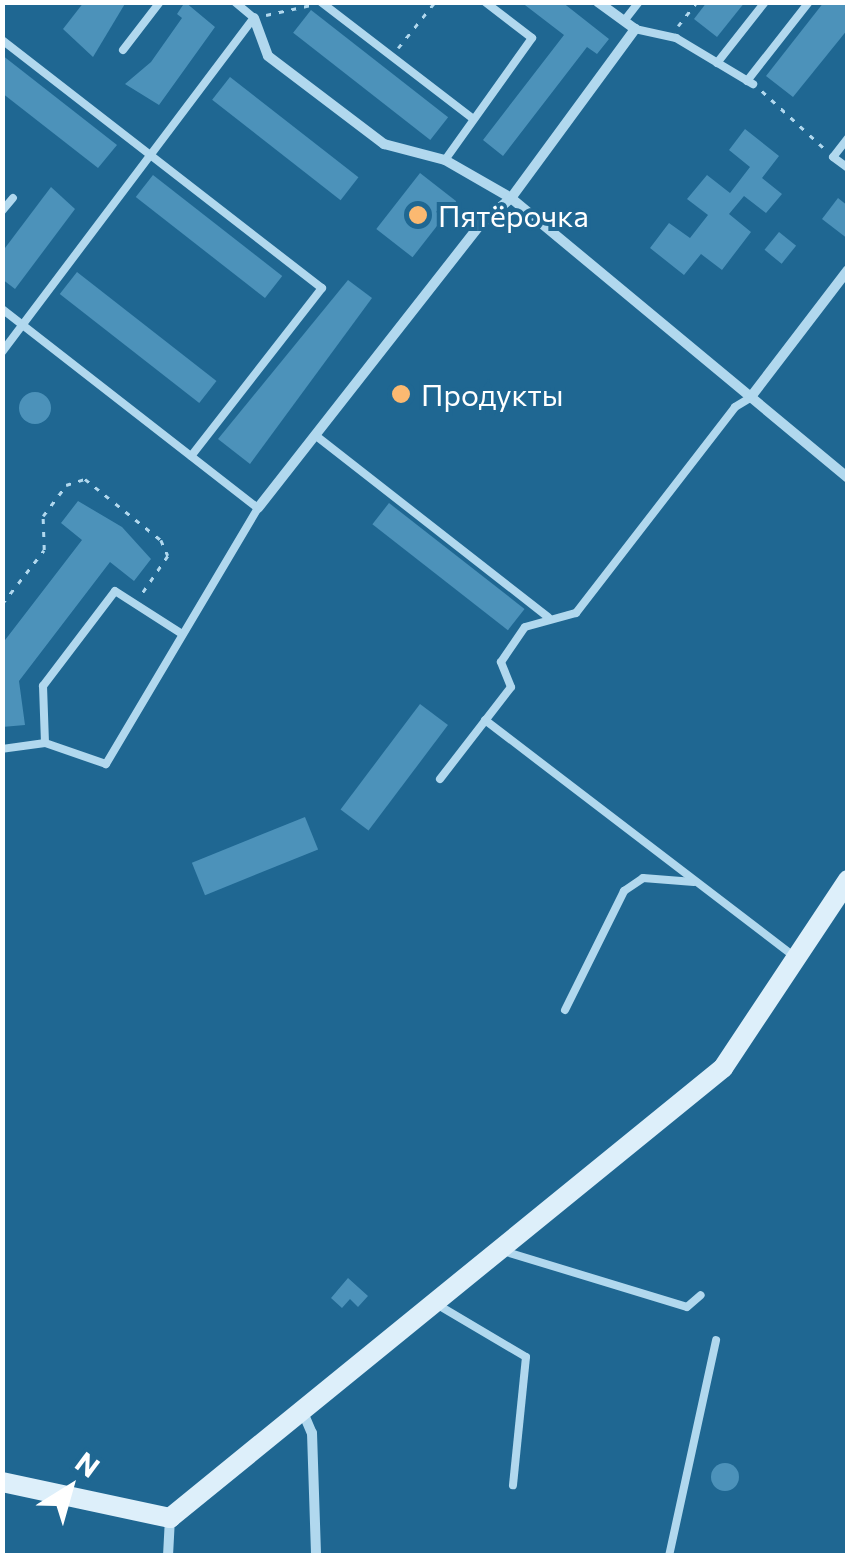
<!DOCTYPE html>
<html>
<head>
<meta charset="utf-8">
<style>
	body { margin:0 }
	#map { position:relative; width:850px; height:1558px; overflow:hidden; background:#1f6792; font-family:Commissioner,sans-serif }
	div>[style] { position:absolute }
	.building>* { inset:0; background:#4c92ba; transform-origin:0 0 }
	.round { border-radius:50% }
	.path>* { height:2.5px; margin-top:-1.25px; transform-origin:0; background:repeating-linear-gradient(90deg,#b1d8ee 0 5px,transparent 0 13px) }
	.lane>* { height:8px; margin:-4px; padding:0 4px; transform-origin:4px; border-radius:4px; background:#b1d8ee }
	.street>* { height:10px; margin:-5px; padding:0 5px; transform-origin:5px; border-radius:5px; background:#b1d8ee }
	.secondary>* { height:20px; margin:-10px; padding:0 10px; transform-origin:10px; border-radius:10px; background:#ddeffa }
	.dots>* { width:28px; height:28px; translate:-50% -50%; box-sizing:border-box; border:5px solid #1f6792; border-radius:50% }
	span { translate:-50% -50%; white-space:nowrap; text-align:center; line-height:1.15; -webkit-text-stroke:8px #1f6792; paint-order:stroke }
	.poi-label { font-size:30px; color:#fff }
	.left { translate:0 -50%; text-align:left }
	.frame { position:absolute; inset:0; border:5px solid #fff; pointer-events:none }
	.north { position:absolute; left:20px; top:1438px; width:100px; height:100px; -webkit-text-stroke:8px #1f6792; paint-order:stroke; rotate:37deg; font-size:28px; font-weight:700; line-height:40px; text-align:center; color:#fff }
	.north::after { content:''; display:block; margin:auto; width:35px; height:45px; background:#fff; clip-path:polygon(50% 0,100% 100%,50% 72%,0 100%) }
</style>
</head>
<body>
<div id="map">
	<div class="building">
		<i style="clip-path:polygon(84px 2px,126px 2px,93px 57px,63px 29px)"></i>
		<i style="clip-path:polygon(185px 2px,215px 27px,159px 105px,125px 84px,151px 62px,182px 18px,177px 14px)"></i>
		<i style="clip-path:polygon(521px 2px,562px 2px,609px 39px,597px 54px,587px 47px,503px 156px,483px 140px,564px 35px)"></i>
		<i style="clip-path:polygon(707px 2px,745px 2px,717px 37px,694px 19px)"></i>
		<i style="clip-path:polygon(824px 2px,848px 2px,848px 29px,793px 97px,766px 76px)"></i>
		<i style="left:311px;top:10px;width:174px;height:29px;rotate:38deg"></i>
		<i style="clip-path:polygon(2px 55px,117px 145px,98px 168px,2px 93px)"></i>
		<i style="left:230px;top:77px;width:163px;height:29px;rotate:38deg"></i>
		<i style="clip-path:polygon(745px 129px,779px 156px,762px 178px,782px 194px,766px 213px,744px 196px,729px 214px,751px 232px,722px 270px,701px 254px,684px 275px,650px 248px,669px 223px,690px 238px,708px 215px,687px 199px,707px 175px,730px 193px,750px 167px,729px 150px)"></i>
		<i style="left:420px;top:173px;width:46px;height:71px;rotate:38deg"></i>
		<i style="left:153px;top:175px;width:164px;height:28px;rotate:38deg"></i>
		<i style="clip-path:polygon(51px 187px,75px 209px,15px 289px,2px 279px,2px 252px)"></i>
		<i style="clip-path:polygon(838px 198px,848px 206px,848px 239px,822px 219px)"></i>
		<i style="left:779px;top:232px;width:22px;height:23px;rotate:39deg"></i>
		<i style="left:77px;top:272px;width:177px;height:28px;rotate:38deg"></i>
		<i style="clip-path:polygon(348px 280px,372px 298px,250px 464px,218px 439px)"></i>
		<i class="round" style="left:19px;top:392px;width:32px;height:32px"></i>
		<i style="clip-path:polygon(78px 501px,122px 527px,151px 559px,134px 581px,110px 562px,19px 681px,25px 725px,2px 727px,2px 644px,82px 540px,61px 523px)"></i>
		<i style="left:389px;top:503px;width:172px;height:27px;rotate:38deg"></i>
		<i style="left:420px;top:704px;width:35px;height:132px;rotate:37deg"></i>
		<i style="left:305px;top:817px;width:35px;height:122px;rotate:68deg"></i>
		<i style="clip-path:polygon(348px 1278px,368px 1296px,358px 1307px,350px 1299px,342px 1308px,331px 1298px)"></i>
		<i class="round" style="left:711px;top:1463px;width:28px;height:28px"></i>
	</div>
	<div class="path">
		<i style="left:266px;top:15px;width:46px;rotate:-12.5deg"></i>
		<i style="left:678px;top:26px;width:31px;rotate:-52deg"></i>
		<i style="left:398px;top:48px;width:59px;rotate:-51.2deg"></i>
		<i style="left:762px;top:91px;width:87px;rotate:42.7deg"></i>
		<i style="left:2px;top:604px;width:68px;rotate:-52.1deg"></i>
		<i style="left:44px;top:550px;width:34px;rotate:-92deg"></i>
		<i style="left:43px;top:516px;width:39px;rotate:-53deg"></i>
		<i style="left:66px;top:485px;width:20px;rotate:-18deg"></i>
		<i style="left:85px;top:479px;width:97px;rotate:38.8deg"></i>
		<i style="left:161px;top:540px;width:17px;rotate:66deg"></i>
		<i style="left:168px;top:556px;width:46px;rotate:124.4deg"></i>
	</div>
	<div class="lane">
		<i style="left:321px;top:2px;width:189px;rotate:37.5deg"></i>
		<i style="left:624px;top:21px;width:24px;rotate:-52deg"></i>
		<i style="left:635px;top:29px;width:42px;rotate:12.4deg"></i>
		<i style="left:676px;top:38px;width:90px;rotate:30.9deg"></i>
		<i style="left:2px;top:40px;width:405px;rotate:37.8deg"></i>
		<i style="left:322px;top:288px;width:213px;rotate:127.9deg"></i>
		<i style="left:123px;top:50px;width:61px;rotate:-52.4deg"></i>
		<i style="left:717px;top:63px;width:78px;rotate:-51.8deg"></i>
		<i style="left:747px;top:81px;width:100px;rotate:-51.9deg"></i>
		<i style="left:848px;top:138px;width:24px;rotate:128deg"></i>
		<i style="left:833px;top:157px;width:19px;rotate:36deg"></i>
		<i style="left:445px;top:160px;width:150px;rotate:-54.5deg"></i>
		<i style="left:532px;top:38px;width:59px;rotate:-142.5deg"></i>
		<i style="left:2px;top:211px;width:17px;rotate:-50deg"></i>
		<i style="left:2px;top:309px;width:324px;rotate:37.9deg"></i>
		<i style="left:258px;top:508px;width:298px;rotate:120.7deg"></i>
		<i style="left:106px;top:764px;width:65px;rotate:-161deg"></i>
		<i style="left:45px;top:743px;width:43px;rotate:172.1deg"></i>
		<i style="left:2px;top:352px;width:418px;rotate:-53deg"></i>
		<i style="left:254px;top:18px;width:25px;rotate:-140deg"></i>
		<i style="left:315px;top:435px;width:296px;rotate:38deg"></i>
		<i style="left:485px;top:720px;width:392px;rotate:37.4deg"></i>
		<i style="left:45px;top:743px;width:57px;rotate:-92deg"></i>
		<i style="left:43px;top:686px;width:119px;rotate:-52.8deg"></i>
		<i style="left:115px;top:591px;width:80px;rotate:32.7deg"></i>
		<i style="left:440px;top:779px;width:116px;rotate:-52.3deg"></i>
		<i style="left:511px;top:687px;width:27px;rotate:-112deg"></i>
		<i style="left:501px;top:662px;width:42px;rotate:-55.6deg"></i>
		<i style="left:525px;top:627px;width:53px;rotate:-15.4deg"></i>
		<i style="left:576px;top:613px;width:260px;rotate:-52.3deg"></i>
		<i style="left:735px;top:407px;width:17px;rotate:-31deg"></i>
		<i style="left:565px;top:1010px;width:133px;rotate:-63.6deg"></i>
		<i style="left:624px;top:891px;width:23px;rotate:-34deg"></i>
		<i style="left:643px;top:878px;width:51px;rotate:4.5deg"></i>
		<i style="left:503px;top:1251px;width:192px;rotate:16.9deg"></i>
		<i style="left:687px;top:1307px;width:18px;rotate:-41deg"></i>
		<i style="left:438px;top:1305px;width:102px;rotate:30.6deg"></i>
		<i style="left:526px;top:1357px;width:129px;rotate:95.8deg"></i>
		<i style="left:669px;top:1556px;width:221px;rotate:-77.7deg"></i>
	</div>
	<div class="street">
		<i style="left:254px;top:18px;width:40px;rotate:69.8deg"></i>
		<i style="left:268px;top:56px;width:146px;rotate:37.2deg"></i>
		<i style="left:384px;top:144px;width:63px;rotate:14.7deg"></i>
		<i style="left:445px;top:160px;width:76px;rotate:29.9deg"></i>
		<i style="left:511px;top:198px;width:438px;rotate:39.7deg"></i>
		<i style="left:750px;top:398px;width:161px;rotate:-52.6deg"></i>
		<i style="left:258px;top:508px;width:361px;rotate:-51.9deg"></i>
		<i style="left:481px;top:224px;width:40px;rotate:-41deg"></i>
		<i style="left:511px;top:198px;width:210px;rotate:-53.7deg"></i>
		<i style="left:635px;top:29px;width:46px;rotate:-143.9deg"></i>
		<i style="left:302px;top:1410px;width:25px;rotate:67deg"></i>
		<i style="left:312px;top:1433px;width:123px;rotate:88.1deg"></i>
		<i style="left:168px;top:1556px;width:38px;rotate:-87deg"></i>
	</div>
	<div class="secondary">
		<i style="left:2px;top:1482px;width:172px;rotate:12.1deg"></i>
		<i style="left:170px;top:1518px;width:713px;rotate:-39.14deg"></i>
		<i style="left:723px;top:1068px;width:226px;rotate:-56.4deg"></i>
	</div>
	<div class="dots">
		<i style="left:418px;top:215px;background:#fbb971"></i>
		<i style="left:401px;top:394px;background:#fbb971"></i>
	</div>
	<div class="poi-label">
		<span class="left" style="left:438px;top:215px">Пятёрочка</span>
		<span class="left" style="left:421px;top:394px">Продукты</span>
	</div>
	<div class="frame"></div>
	<div class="north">N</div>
</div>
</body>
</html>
